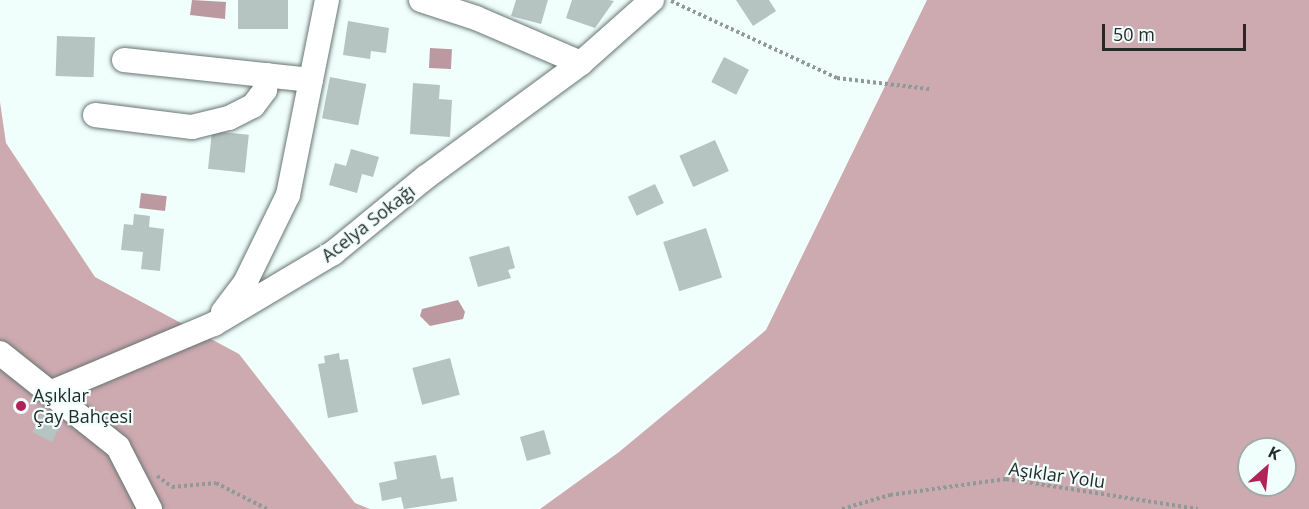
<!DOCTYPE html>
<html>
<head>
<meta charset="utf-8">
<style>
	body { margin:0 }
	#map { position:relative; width:1309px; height:509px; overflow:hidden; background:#f0fffc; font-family:"Open Sans",sans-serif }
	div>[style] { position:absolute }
	.forest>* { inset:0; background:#cda9b0 }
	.water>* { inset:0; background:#bc99a0; transform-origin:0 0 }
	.building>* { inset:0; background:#b5c3c1; transform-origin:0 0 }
	.path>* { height:4px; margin-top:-2px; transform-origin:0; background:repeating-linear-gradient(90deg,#8f9997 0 3px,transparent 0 6px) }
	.roads { filter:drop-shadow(0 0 2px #687573) drop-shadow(0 0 2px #687573) }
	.minor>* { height:24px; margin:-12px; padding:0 12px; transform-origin:12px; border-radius:12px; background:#fff }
	.dots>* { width:16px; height:16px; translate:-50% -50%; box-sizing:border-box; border:3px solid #f0fffc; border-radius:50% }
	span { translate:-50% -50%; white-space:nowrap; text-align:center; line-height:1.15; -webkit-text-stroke:4.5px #f0fffc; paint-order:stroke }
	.street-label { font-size:18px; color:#252a29 }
	.poi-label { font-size:18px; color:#252a29 }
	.left { translate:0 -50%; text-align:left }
	.north { position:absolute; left:1237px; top:437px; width:60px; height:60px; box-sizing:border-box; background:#f0fffc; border:2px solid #9faaa8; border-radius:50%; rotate:27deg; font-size:16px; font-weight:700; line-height:24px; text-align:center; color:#252a29 }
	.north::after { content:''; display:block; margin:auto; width:21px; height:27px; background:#b12357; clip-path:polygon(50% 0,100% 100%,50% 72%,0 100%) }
	.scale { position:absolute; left:1102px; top:24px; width:144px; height:27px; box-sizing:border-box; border:3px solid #252a29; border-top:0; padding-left:8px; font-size:18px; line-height:21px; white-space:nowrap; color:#252a29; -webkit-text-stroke:4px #f0fffc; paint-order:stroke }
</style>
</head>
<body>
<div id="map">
	<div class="forest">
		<i style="clip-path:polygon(evenodd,927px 0,1309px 0,1309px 509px,540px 509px,619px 452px,766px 330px,927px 0,1249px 449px,1285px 449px,1285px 485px,1249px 485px,1249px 449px)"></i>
		<i style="clip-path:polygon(0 102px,6px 143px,95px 277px,239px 354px,355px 503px,370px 509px,0 509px)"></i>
	</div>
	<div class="water">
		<i style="clip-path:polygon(192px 0,226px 2px,225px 19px,190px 15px)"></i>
		<i style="left:430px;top:48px;width:22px;height:20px;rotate:3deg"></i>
		<i style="left:141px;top:193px;width:26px;height:15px;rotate:7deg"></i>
		<i style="clip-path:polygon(458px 300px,465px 312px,463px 319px,430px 326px,420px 316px,422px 309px)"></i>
	</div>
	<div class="building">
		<i style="left:238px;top:0;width:50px;height:29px"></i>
		<i style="clip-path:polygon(516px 0,548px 0,541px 24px,511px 16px)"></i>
		<i style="clip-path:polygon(572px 0,609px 0,614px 1px,595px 28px,566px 18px)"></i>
		<i style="clip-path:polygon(736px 0,769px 0,776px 11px,753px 26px)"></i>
		<i style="clip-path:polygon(348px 21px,389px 28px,386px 53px,371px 51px,370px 59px,343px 55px)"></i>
		<i style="left:57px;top:36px;width:38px;height:40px;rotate:2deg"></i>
		<i style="left:724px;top:57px;width:28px;height:28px;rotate:27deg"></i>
		<i style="left:330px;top:77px;width:37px;height:42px;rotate:11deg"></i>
		<i style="clip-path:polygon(413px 83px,440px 85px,439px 99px,452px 100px,450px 137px,410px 134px)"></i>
		<i style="left:212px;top:131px;width:37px;height:38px;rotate:6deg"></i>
		<i style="left:715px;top:140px;width:34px;height:39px;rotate:66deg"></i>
		<i style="clip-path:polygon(351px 149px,379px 157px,373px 177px,362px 174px,357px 193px,329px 185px,335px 163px,346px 166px)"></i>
		<i style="left:655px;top:184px;width:21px;height:30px;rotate:65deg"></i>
		<i style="clip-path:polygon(134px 214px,150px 216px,149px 227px,164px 229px,160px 271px,141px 269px,143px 252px,121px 250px,124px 224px,133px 225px)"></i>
		<i style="left:706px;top:228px;width:52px;height:45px;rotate:72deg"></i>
		<i style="clip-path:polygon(509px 246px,515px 268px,508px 270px,511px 278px,478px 287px,469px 257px)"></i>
		<i style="clip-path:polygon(339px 353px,340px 360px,348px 359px,358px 412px,328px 418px,318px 364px,325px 363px,324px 356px)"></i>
		<i style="left:450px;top:358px;width:38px;height:39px;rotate:75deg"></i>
		<i style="left:41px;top:415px;width:22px;height:19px;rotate:27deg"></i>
		<i style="left:544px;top:430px;width:25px;height:25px;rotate:74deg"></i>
		<i style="clip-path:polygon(436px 455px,441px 479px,453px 477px,457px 501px,404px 509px,401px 497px,382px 501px,379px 483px,397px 479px,394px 462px)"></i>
	</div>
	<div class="path">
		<i style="left:671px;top:1px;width:183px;rotate:24.9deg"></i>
		<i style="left:837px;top:78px;width:93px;rotate:6.8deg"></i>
		<i style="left:157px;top:476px;width:19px;rotate:36deg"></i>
		<i style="left:172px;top:487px;width:44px;rotate:-5.2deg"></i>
		<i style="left:216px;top:483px;width:57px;rotate:27deg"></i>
		<i style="left:842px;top:509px;width:50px;rotate:-16.3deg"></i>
		<i style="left:890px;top:495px;width:117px;rotate:-7.9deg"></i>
		<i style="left:1006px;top:479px;width:194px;rotate:8.9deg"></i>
	</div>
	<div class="roads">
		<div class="minor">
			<i style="left:421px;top:0;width:58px;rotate:18.1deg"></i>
			<i style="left:476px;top:18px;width:114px;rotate:23.2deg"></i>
			<i style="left:124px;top:60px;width:188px;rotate:6.1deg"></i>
			<i style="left:95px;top:115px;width:98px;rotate:7.1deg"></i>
			<i style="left:192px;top:127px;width:38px;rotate:-14deg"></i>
			<i style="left:229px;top:118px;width:27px;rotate:-27deg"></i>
			<i style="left:253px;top:106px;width:20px;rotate:-53deg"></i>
			<i style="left:265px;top:90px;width:15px;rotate:-82deg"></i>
			<i style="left:223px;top:312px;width:39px;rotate:-53deg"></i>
			<i style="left:246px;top:281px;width:96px;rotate:-64deg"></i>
			<i style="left:288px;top:195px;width:199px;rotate:-78.7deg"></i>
			<i style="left:0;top:353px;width:151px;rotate:38.5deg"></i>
			<i style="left:118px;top:447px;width:70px;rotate:62.7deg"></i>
			<i style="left:52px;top:392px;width:176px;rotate:-22.8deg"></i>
			<i style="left:214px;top:324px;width:139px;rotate:-30.8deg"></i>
			<i style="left:333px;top:253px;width:120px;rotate:-39.3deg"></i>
			<i style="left:426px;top:177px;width:192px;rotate:-36.3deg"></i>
			<i style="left:581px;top:63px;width:95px;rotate:-41.6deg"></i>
		</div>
	</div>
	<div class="dots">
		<i style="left:21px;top:406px;background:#b12357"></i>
	</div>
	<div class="street-label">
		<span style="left:368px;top:223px;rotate:-38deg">Acelya Sokağı</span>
		<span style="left:1057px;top:475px;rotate:8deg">Aşıklar Yolu</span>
	</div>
	<div class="poi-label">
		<span class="left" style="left:33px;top:406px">Aşıklar<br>Çay Bahçesi</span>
	</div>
	<div class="north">K</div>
	<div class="scale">50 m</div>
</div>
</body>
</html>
